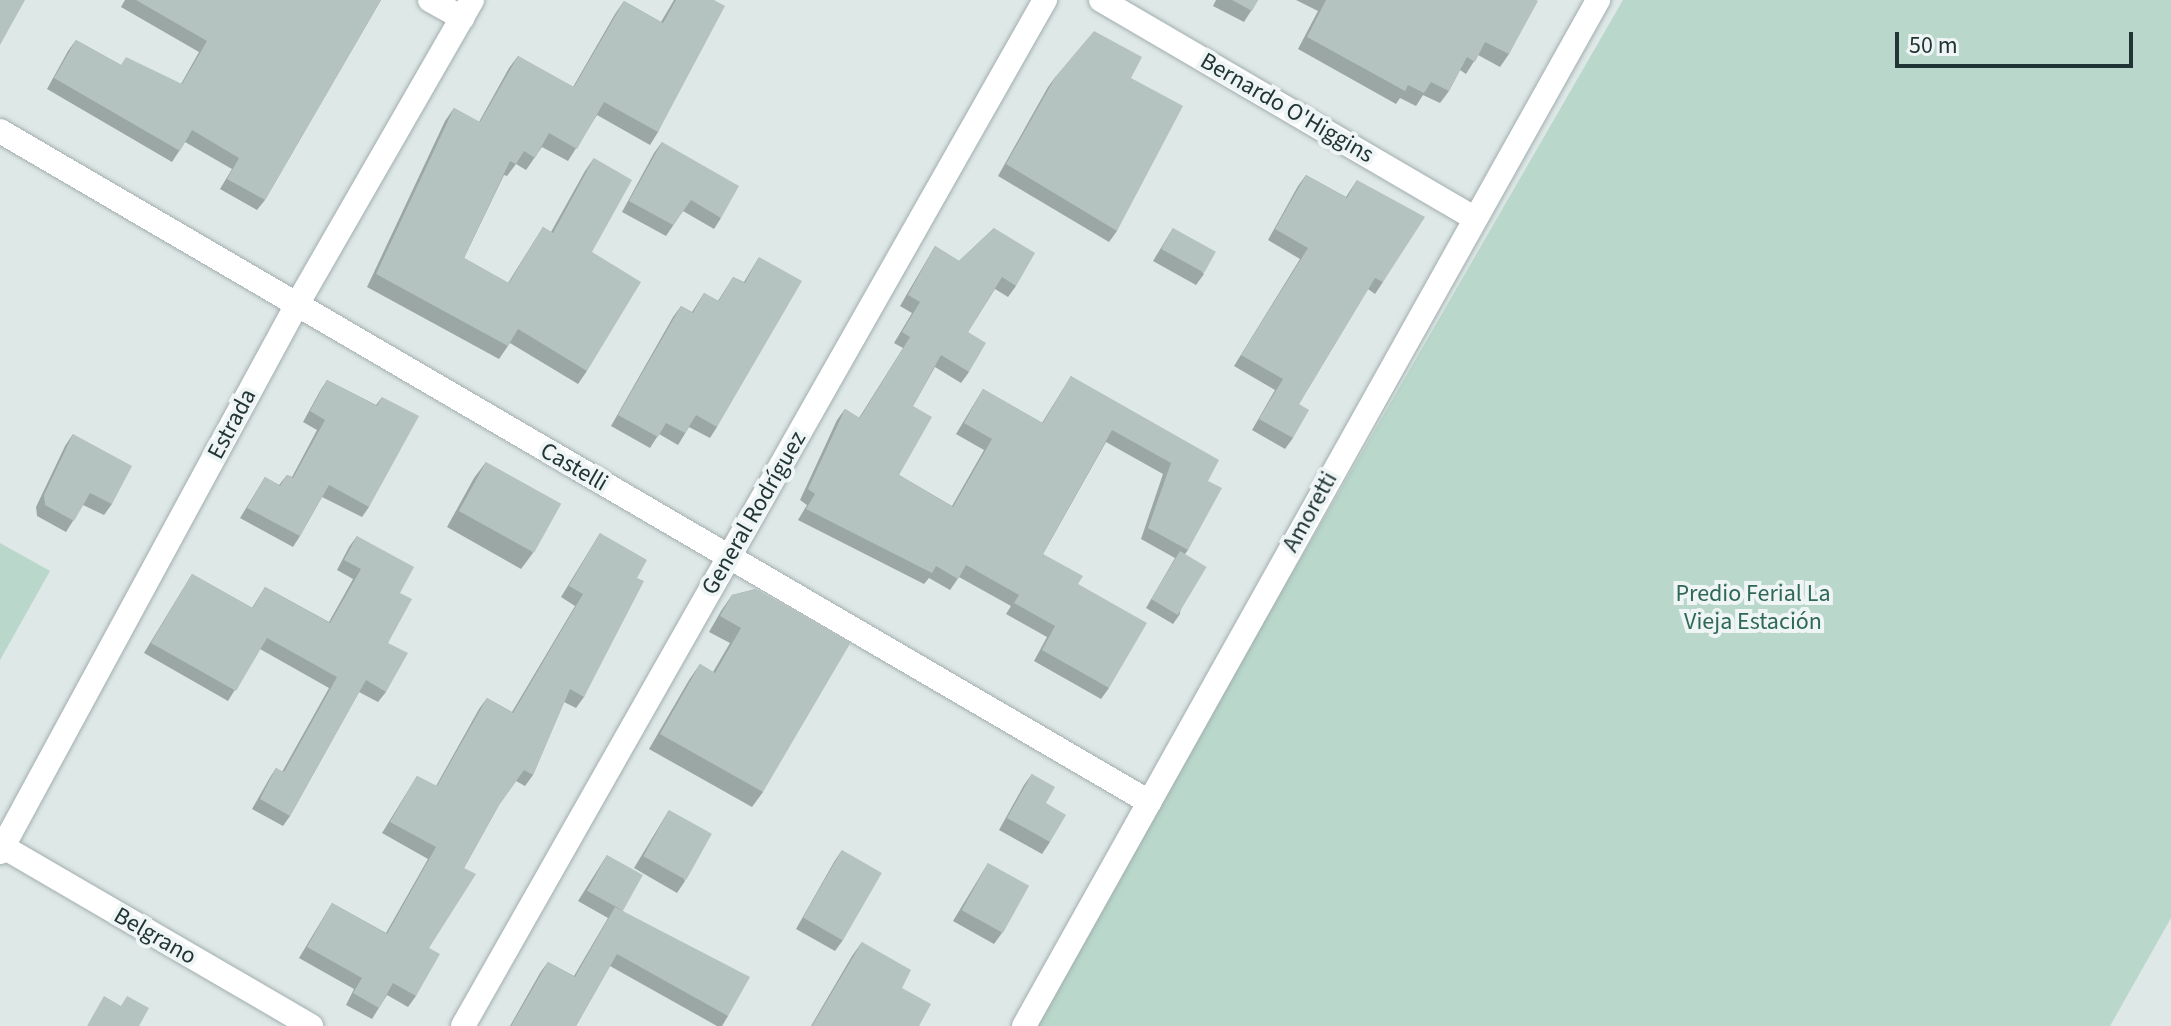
<!DOCTYPE html>
<html>
<head>
<meta charset="utf-8">
<style>
	body { margin:0 }
	#map { position:relative; width:2171px; height:1026px; overflow:hidden; background:#dee8e7; font-family:"Source Sans 3",sans-serif }
	div>[style] { position:absolute }
	.green>* { inset:0; background:#b9d7cb }
	.roads { filter:drop-shadow(0 0 2px #a2aeae) drop-shadow(0 0 2px #a2aeae) }
	.minor>* { height:24px; margin:-12px; padding:0 12px; transform-origin:12px; border-radius:12px; background:#fff }
	.wall>* { inset:0; background:#9ba7a5 }
	.building>* { inset:0; background:#b4c2c0; transform-origin:0 0 }
	span { translate:-50% -50%; white-space:nowrap; text-align:center; line-height:1.15; -webkit-text-stroke:8px #eef5f4; paint-order:stroke }
	.street-label { font-size:24px; color:#213436 }
	.park-label { font-size:24px; color:#306858 }
	.scale { position:absolute; left:1895px; top:32px; width:238px; height:36px; box-sizing:border-box; border:4px solid #213436; border-top:0; padding-left:10px; font-size:24px; line-height:28px; white-space:nowrap; color:#213436; -webkit-text-stroke:6px #eef5f4; paint-order:stroke }
</style>
</head>
<body>
<div id="map">
	<div class="green">
		<i style="clip-path:polygon(1623px 0,2171px 0,2171px 918px,2110px 1026px,1031px 1026px)"></i>
		<i style="clip-path:polygon(0 543px,50px 571px,0 660px)"></i>
	</div>
	<div class="roads">
		<div class="minor">
			<i style="left:430px;top:0;width:37px;rotate:29deg"></i>
			<i style="left:1101px;top:0;width:431px;rotate:30.3deg"></i>
			<i style="left:0;top:131px;width:1331px;rotate:30.28deg"></i>
			<i style="left:0;top:845px;width:360px;rotate:30.2deg"></i>
			<i style="left:0;top:852px;width:619px;rotate:-61.53deg"></i>
			<i style="left:295px;top:308px;width:355px;rotate:-60.1deg"></i>
			<i style="left:463px;top:1026px;width:1180px;rotate:-60.44deg"></i>
			<i style="left:1024px;top:1026px;width:1176px;rotate:-60.77deg"></i>
		</div>
	</div>
	<div class="wall">
		<i style="clip-path:polygon(125px 0,381px 0,265px 200px,257px 210px,220px 189px,232px 169px,185px 142px,172px 162px,47px 89px,68px 51px,76px 40px,121px 65px,181px 84px,199px 52px,121px 7px)"></i>
		<i style="clip-path:polygon(674px 0,714px 0,658px 132px,650px 145px,597px 115px,568px 161px,542px 147px,526px 170px,516px 164px,507px 176px,504px 175px,464px 258px,508px 283px,543px 227px,551px 232px,585px 171px,594px 158px,592px 252px,587px 371px,578px 384px,510px 343px,499px 359px,367px 287px,445px 121px,454px 108px,479px 122px,509px 68px,518px 56px,573px 87px,615px 14px,624px 1px,661px 22px)"></i>
		<i style="clip-path:polygon(1216px 0,1258px 0,1244px 22px,1213px 6px)"></i>
		<i style="clip-path:polygon(1296px 0,1536px 0,1509px 54px,1500px 67px,1478px 55px,1466px 74px,1460px 70px,1449px 91px,1440px 103px,1423px 95px,1416px 106px,1400px 98px,1396px 104px,1298px 49px,1318px 11px)"></i>
		<i style="clip-path:polygon(1056px 76px,1131px 78px,1117px 231px,1109px 242px,998px 176px,1048px 87px)"></i>
		<i style="clip-path:polygon(662px 142px,721px 218px,714px 229px,683px 211px,666px 236px,622px 212px,654px 153px)"></i>
		<i style="clip-path:polygon(1306px 175px,1346px 197px,1357px 180px,1383px 282px,1375px 294px,1368px 289px,1299px 404px,1293px 438px,1285px 449px,1252px 430px,1275px 390px,1234px 366px,1300px 259px,1268px 240px,1298px 186px)"></i>
		<i style="clip-path:polygon(994px 228px,1016px 286px,1008px 297px,995px 289px,968px 332px,969px 372px,961px 383px,935px 367px,913px 406px,899px 475px,952px 506px,984px 450px,956px 434px,983px 389px,1042px 423px,1071px 376px,1208px 481px,1188px 550px,1185px 554px,1180px 614px,1173px 624px,1146px 608px,1175px 558px,1141px 539px,1163px 474px,1106px 442px,1043px 554px,1078px 584px,1109px 688px,1101px 699px,1034px 661px,1047px 637px,1006px 614px,1011px 606px,959px 577px,950px 590px,929px 578px,924px 584px,798px 520px,807px 505px,800px 500px,837px 420px,845px 409px,859px 418px,903px 348px,894px 343px,912px 313px,900px 306px,935px 246px,959px 261px)"></i>
		<i style="clip-path:polygon(1173px 228px,1204px 274px,1196px 285px,1153px 261px)"></i>
		<i style="clip-path:polygon(759px 257px,717px 427px,710px 438px,689px 427px,678px 445px,659px 434px,650px 448px,611px 426px,673px 317px,681px 306px,692px 312px,704px 293px,718px 301px,733px 277px,744px 282px)"></i>
		<i style="clip-path:polygon(327px 380px,376px 405px,382px 397px,369px 507px,362px 517px,322px 497px,300px 536px,293px 547px,240px 518px,265px 477px,279px 485px,287px 475px,292px 477px,317px 430px,303px 422px,320px 391px)"></i>
		<i style="clip-path:polygon(73px 434px,112px 504px,104px 515px,83px 505px,66px 532px,37px 516px,36px 507px,65px 446px)"></i>
		<i style="clip-path:polygon(486px 462px,533px 553px,521px 569px,447px 527px,474px 478px)"></i>
		<i style="clip-path:polygon(600px 533px,637px 578px,584px 697px,576px 708px,564px 702px,533px 775px,525px 786px,516px 781px,499px 805px,464px 868px,429px 948px,416px 996px,408px 1007px,387px 995px,372px 1019px,346px 1005px,354px 989px,299px 958px,332px 903px,386px 933px,428px 859px,382px 833px,417px 776px,436px 786px,479px 709px,487px 698px,512px 712px,575px 606px,561px 597px)"></i>
		<i style="clip-path:polygon(357px 536px,400px 593px,388px 643px,386px 692px,378px 702px,359px 692px,290px 816px,283px 826px,252px 809px,269px 779px,276px 768px,282px 772px,329px 688px,260px 649px,228px 701px,144px 653px,192px 574px,252px 608px,265px 587px,329px 622px,353px 579px,337px 570px,349px 547px)"></i>
		<i style="clip-path:polygon(756px 589px,763px 792px,752px 807px,649px 749px,689px 680px,700px 664px,713px 672px,730px 643px,709px 632px,721px 611px,732px 595px)"></i>
		<i style="clip-path:polygon(1032px 774px,1046px 803px,1050px 842px,1042px 854px,999px 830px,1024px 785px)"></i>
		<i style="clip-path:polygon(669px 810px,685px 881px,677px 893px,634px 868px)"></i>
		<i style="clip-path:polygon(842px 850px,843px 940px,835px 951px,796px 929px,834px 862px)"></i>
		<i style="clip-path:polygon(607px 855px,622px 910px,728px 1016px,722px 1026px,717px 1026px,610px 966px,576px 1026px,510px 1026px,540px 973px,548px 962px,574px 976px,608px 918px,578px 901px)"></i>
		<i style="clip-path:polygon(988px 863px,1002px 933px,994px 944px,953px 921px)"></i>
		<i style="clip-path:polygon(862px 942px,902px 988px,919px 1026px,811px 1026px,852px 956px)"></i>
	</div>
	<div class="building">
		<i style="clip-path:polygon(0 0,25px 0,0 45px)"></i>
		<i style="clip-path:polygon(136px 0,381px 0,265px 200px,227px 179px,239px 158px,192px 130px,180px 151px,54px 78px,76px 40px,121px 65px,126px 57px,182px 84px,207px 41px)"></i>
		<i style="clip-path:polygon(676px 0,714px 0,725px 6px,658px 132px,604px 102px,577px 149px,549px 133px,535px 158px,524px 151px,516px 164px,510px 161px,464px 258px,509px 283px,543px 227px,553px 233px,594px 158px,632px 180px,592px 252px,641px 282px,587px 371px,518px 329px,508px 346px,376px 274px,454px 108px,480px 122px,518px 56px,574px 87px,624px 1px,663px 23px)"></i>
		<i style="clip-path:polygon(1232px 0,1258px 0,1252px 11px)"></i>
		<i style="clip-path:polygon(1326px 0,1536px 0,1538px 1px,1509px 54px,1485px 42px,1475px 62px,1467px 57px,1449px 91px,1431px 82px,1424px 93px,1408px 85px,1405px 91px,1307px 37px)"></i>
		<i style="clip-path:polygon(1094px 31px,1142px 57px,1131px 78px,1183px 106px,1117px 231px,1006px 164px,1056px 76px)"></i>
		<i style="clip-path:polygon(662px 142px,739px 186px,721px 218px,691px 200px,673px 225px,629px 201px)"></i>
		<i style="clip-path:polygon(1306px 175px,1347px 198px,1357px 180px,1425px 217px,1383px 282px,1375px 278px,1299px 404px,1309px 410px,1293px 438px,1259px 419px,1283px 379px,1241px 355px,1308px 248px,1275px 229px)"></i>
		<i style="clip-path:polygon(994px 228px,1035px 253px,1016px 286px,1002px 277px,968px 332px,986px 343px,969px 372px,941px 355px,913px 406px,932px 417px,899px 475px,953px 507px,992px 439px,964px 423px,983px 389px,1043px 423px,1071px 376px,1219px 460px,1208px 481px,1222px 488px,1188px 550px,1148px 528px,1171px 463px,1112px 430px,1043px 554px,1083px 576px,1078px 584px,1147px 623px,1109px 688px,1042px 650px,1055px 626px,1014px 603px,1019px 595px,966px 565px,958px 579px,936px 566px,932px 573px,806px 509px,815px 494px,808px 489px,845px 409px,860px 418px,910px 337px,902px 332px,920px 302px,908px 295px,935px 246px,959px 261px)"></i>
		<i style="left:1173px;top:228px;width:49px;height:24px;rotate:29deg"></i>
		<i style="clip-path:polygon(759px 257px,802px 281px,717px 427px,696px 415px,685px 433px,666px 423px,658px 437px,618px 415px,681px 306px,693px 313px,704px 293px,719px 301px,733px 277px,745px 283px)"></i>
		<i style="clip-path:polygon(327px 380px,377px 406px,382px 397px,419px 416px,369px 507px,329px 485px,300px 536px,247px 508px,265px 477px,280px 486px,287px 475px,293px 478px,325px 420px,310px 411px)"></i>
		<i style="clip-path:polygon(73px 434px,132px 466px,112px 504px,90px 493px,74px 521px,45px 505px,44px 495px)"></i>
		<i style="left:486px;top:462px;width:86px;height:56px;rotate:29deg"></i>
		<i style="clip-path:polygon(600px 533px,647px 560px,637px 578px,644px 581px,584px 697px,570px 689px,533px 775px,524px 770px,499px 805px,464px 868px,476px 874px,429px 948px,440px 954px,416px 996px,393px 983px,379px 1008px,353px 993px,362px 978px,307px 947px,332px 903px,387px 934px,436px 847px,390px 822px,417px 776px,437px 786px,487px 698px,513px 713px,583px 594px,569px 586px)"></i>
		<i style="clip-path:polygon(357px 536px,414px 567px,400px 593px,412px 599px,388px 643px,408px 653px,386px 692px,366px 680px,290px 816px,260px 799px,276px 768px,284px 772px,337px 677px,267px 638px,236px 691px,151px 643px,192px 574px,253px 608px,265px 587px,330px 623px,361px 569px,344px 560px)"></i>
		<i style="left:1180px;top:551px;width:31px;height:56px;rotate:31deg"></i>
		<i style="clip-path:polygon(756px 589px,851px 642px,763px 792px,660px 734px,700px 664px,715px 673px,741px 628px,720px 616px,732px 595px)"></i>
		<i style="clip-path:polygon(1032px 774px,1055px 787px,1046px 803px,1066px 815px,1050px 842px,1007px 818px)"></i>
		<i style="left:669px;top:810px;width:49px;height:53px;rotate:29deg"></i>
		<i style="left:842px;top:850px;width:46px;height:78px;rotate:30deg"></i>
		<i style="left:607px;top:855px;width:41px;height:41px;rotate:29deg"></i>
		<i style="left:988px;top:863px;width:47px;height:54px;rotate:29deg"></i>
		<i style="clip-path:polygon(615px 907px,750px 977px,728px 1016px,617px 954px,576px 1026px,511px 1026px,548px 962px,575px 977px)"></i>
		<i style="clip-path:polygon(862px 942px,911px 970px,902px 988px,931px 1004px,919px 1026px,812px 1026px)"></i>
		<i style="clip-path:polygon(104px 996px,121px 1006px,127px 996px,149px 1008px,139px 1026px,87px 1026px)"></i>
	</div>
	<div class="street-label">
		<span style="left:1287px;top:108px;rotate:30deg">Bernardo O'Higgins</span>
		<span style="left:232px;top:424px;rotate:-62deg">Estrada</span>
		<span style="left:574px;top:467px;rotate:30deg">Castelli</span>
		<span style="left:1310px;top:512px;rotate:-61deg">Amoretti</span>
		<span style="left:754px;top:513px;rotate:-60deg">General Rodríguez</span>
		<span style="left:155px;top:936px;rotate:30deg">Belgrano</span>
	</div>
	<div class="park-label">
		<span style="left:1753px;top:608px">Predio Ferial La<br>Vieja Estación</span>
	</div>
	<div class="scale">50 m</div>
</div>
</body>
</html>
